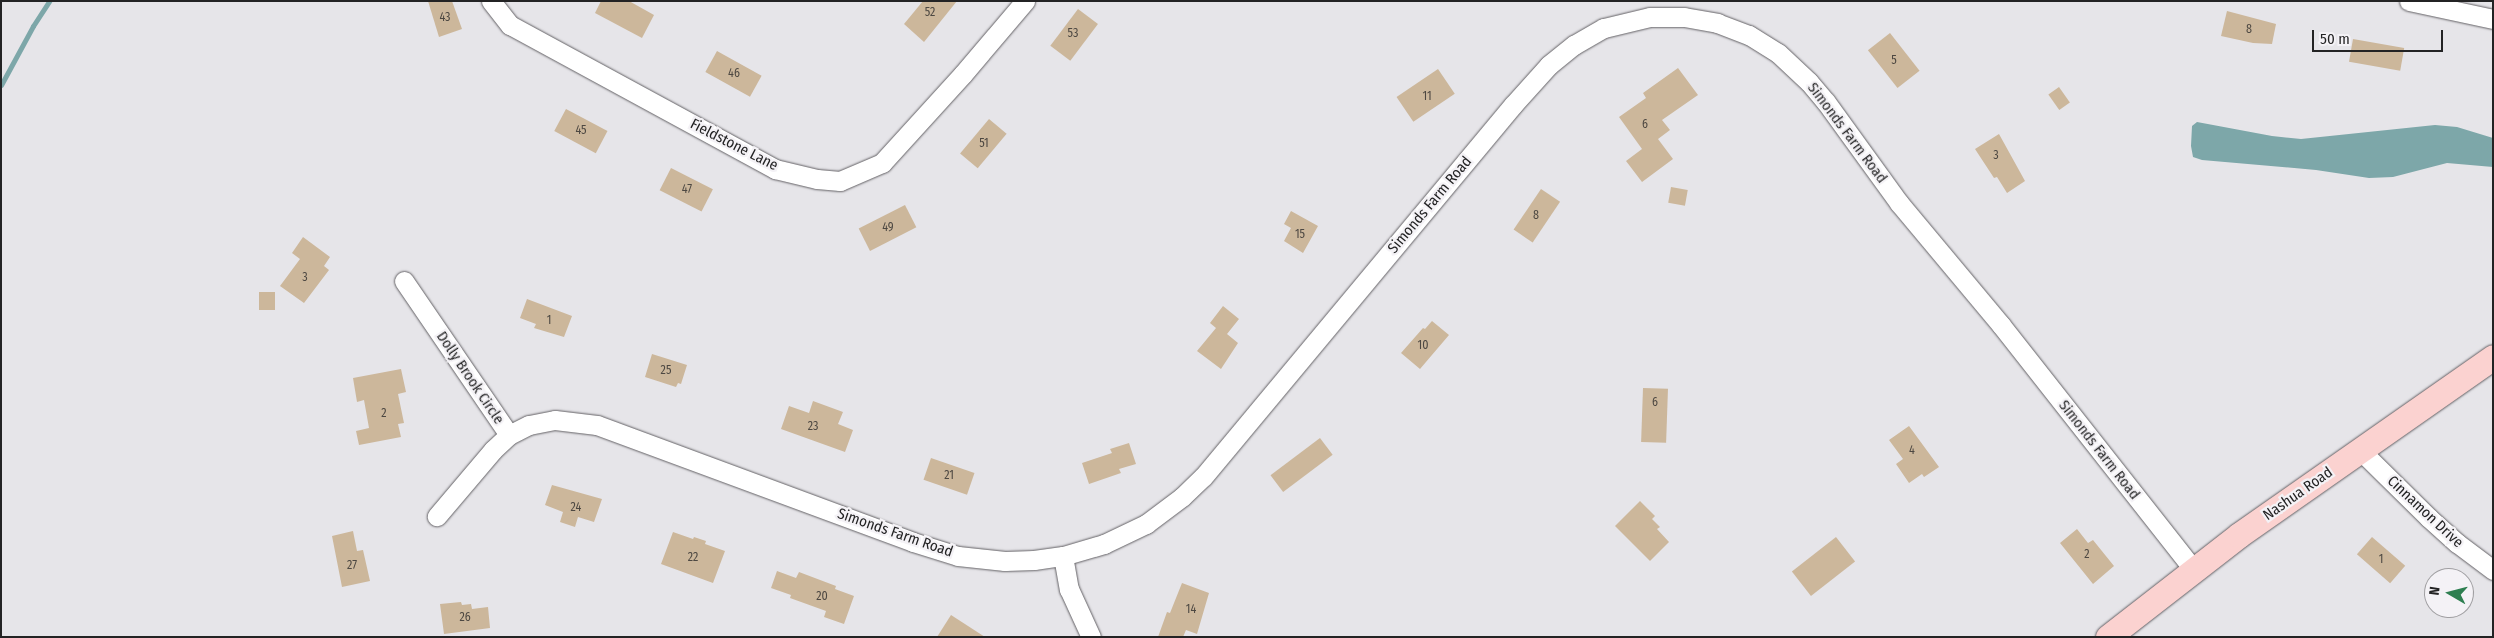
<!DOCTYPE html>
<html>
<head>
<meta charset="utf-8">
<style>
	body { margin:0 }
	#map { position:relative; width:2494px; height:638px; overflow:hidden; background:#e6e5e9; font-family:"Fira Sans Condensed",sans-serif }
	div>[style] { position:absolute }
	.water>* { inset:0; background:#7da7a9 }
	.stream>* { height:5px; margin:-2.5px; padding:0 2.5px; transform-origin:2.5px; border-radius:2.5px; background:#7da7a9 }
	.building>* { inset:0; background:#ccb79b; transform-origin:0 0 }
	.roads { filter:drop-shadow(0 0 1px #636165) drop-shadow(0 0 1px #636165) }
	.minor>* { height:19px; margin:-9.5px; padding:0 9.5px; transform-origin:9.5px; border-radius:9.5px; background:#fff }
	.major>* { height:25px; margin:-12.5px; padding:0 12.5px; transform-origin:12.5px; border-radius:12.5px; background:#fbd2d0 }
	span { translate:-50% -50%; white-space:nowrap; text-align:center; line-height:1.15; -webkit-text-stroke:4.5px #f4f2f6; paint-order:stroke }
	.number-label { font-size:12px; color:#4d4842 }
	.number-label span { -webkit-text-stroke-width:0 }
	.street-label { font-size:15px; color:#232324 }
	.frame { position:absolute; inset:0; border:2px solid #232324; pointer-events:none }
	.north { position:absolute; left:2424px; top:568px; width:50px; height:50px; box-sizing:border-box; background:#f4f2f6; border:1px solid #a09fa2; border-radius:50%; rotate:278deg; font-size:14px; font-weight:700; line-height:20px; text-align:center; color:#232324 }
	.north::after { content:''; display:block; margin:auto; width:18px; height:22px; background:#2e7f51; clip-path:polygon(50% 0,100% 100%,50% 72%,0 100%) }
	.scale { position:absolute; left:2312px; top:30px; width:131px; height:22px; box-sizing:border-box; border:2px solid #232324; border-top:0; padding-left:6px; font-size:15px; line-height:18px; white-space:nowrap; color:#232324; -webkit-text-stroke:4px #f4f2f6; paint-order:stroke }
</style>
</head>
<body>
<div id="map">
	<div class="water">
		<i style="clip-path:polygon(2197px 122px,2272px 136px,2301px 139px,2435px 125px,2457px 127px,2493px 138px,2493px 167px,2447px 163px,2393px 177px,2369px 178px,2316px 170px,2202px 160px,2193px 157px,2191px 146px,2192px 126px)"></i>
	</div>
	<div class="stream">
		<i style="left:1px;top:85px;width:67px;rotate:-61.5deg"></i>
		<i style="left:33px;top:26px;width:30px;rotate:-57deg"></i>
	</div>
	<div class="building">
		<i style="clip-path:polygon(428px 1px,452px 1px,462px 29px,439px 37px)"></i>
		<i style="clip-path:polygon(601px 1px,629px 1px,654px 15px,642px 38px,595px 13px)"></i>
		<i style="clip-path:polygon(923px 1px,957px 1px,924px 42px,904px 24px)"></i>
		<i style="left:1078px;top:9px;width:25px;height:46px;rotate:37deg"></i>
		<i style="clip-path:polygon(2227px 11px,2276px 24px,2272px 44px,2253px 43px,2221px 36px)"></i>
		<i style="left:1890px;top:33px;width:48px;height:28px;rotate:52deg"></i>
		<i style="left:2353px;top:39px;width:52px;height:23px;rotate:10deg"></i>
		<i style="left:717px;top:51px;width:51px;height:24px;rotate:29deg"></i>
		<i style="clip-path:polygon(1678px 68px,1698px 95px,1662px 120px,1670px 130px,1658px 139px,1673px 159px,1642px 182px,1626px 161px,1642px 149px,1619px 117px,1646px 98px,1643px 93px)"></i>
		<i style="left:1438px;top:69px;width:30px;height:50px;rotate:56deg"></i>
		<i style="left:2059px;top:87px;width:19px;height:13px;rotate:55deg"></i>
		<i style="left:566px;top:109px;width:47px;height:25px;rotate:28deg"></i>
		<i style="left:989px;top:119px;width:23px;height:45px;rotate:40deg"></i>
		<i style="clip-path:polygon(1999px 134px,2025px 181px,2007px 193px,1997px 177px,1994px 178px,1975px 149px)"></i>
		<i style="left:671px;top:168px;width:47px;height:25px;rotate:27deg"></i>
		<i style="left:1671px;top:187px;width:17px;height:16px;rotate:10deg"></i>
		<i style="left:1541px;top:189px;width:23px;height:49px;rotate:34deg"></i>
		<i style="left:905px;top:205px;width:25px;height:52px;rotate:63deg"></i>
		<i style="clip-path:polygon(1291px 211px,1318px 226px,1303px 253px,1284px 241px,1291px 228px,1284px 224px)"></i>
		<i style="clip-path:polygon(303px 237px,330px 257px,324px 266px,329px 270px,304px 303px,280px 286px,300px 259px,292px 253px)"></i>
		<i style="left:259px;top:292px;width:16px;height:18px"></i>
		<i style="clip-path:polygon(527px 299px,572px 316px,564px 337px,534px 328px,536px 324px,520px 318px)"></i>
		<i style="clip-path:polygon(1223px 306px,1239px 319px,1227px 334px,1238px 343px,1221px 369px,1197px 351px,1216px 328px,1210px 323px)"></i>
		<i style="clip-path:polygon(1432px 321px,1449px 335px,1420px 369px,1401px 353px,1423px 328px,1425px 329px)"></i>
		<i style="clip-path:polygon(652px 354px,687px 365px,681px 384px,678px 383px,676px 387px,645px 377px)"></i>
		<i style="clip-path:polygon(401px 369px,406px 392px,398px 394px,404px 423px,398px 424px,401px 437px,359px 445px,356px 431px,369px 428px,364px 400px,357px 402px,353px 378px)"></i>
		<i style="left:1643px;top:388px;width:25px;height:54px;rotate:2deg"></i>
		<i style="clip-path:polygon(813px 401px,843px 412px,838px 424px,853px 430px,845px 452px,781px 429px,789px 406px,809px 413px)"></i>
		<i style="clip-path:polygon(1909px 426px,1939px 467px,1924px 477px,1922px 474px,1909px 483px,1896px 464px,1903px 459px,1889px 440px)"></i>
		<i style="left:1320px;top:438px;width:21px;height:62px;rotate:53deg"></i>
		<i style="clip-path:polygon(1129px 443px,1136px 464px,1119px 469px,1121px 473px,1089px 484px,1082px 463px,1112px 453px,1110px 449px)"></i>
		<i style="left:931px;top:458px;width:46px;height:23px;rotate:19deg"></i>
		<i style="clip-path:polygon(552px 485px,602px 499px,594px 522px,578px 517px,575px 527px,560px 522px,563px 512px,545px 505px)"></i>
		<i style="clip-path:polygon(1640px 501px,1655px 516px,1652px 519px,1660px 527px,1657px 529px,1669px 542px,1650px 561px,1615px 526px)"></i>
		<i style="clip-path:polygon(2077px 529px,2088px 543px,2093px 540px,2114px 566px,2093px 584px,2060px 543px)"></i>
		<i style="clip-path:polygon(353px 531px,357px 551px,363px 550px,370px 581px,342px 587px,332px 536px)"></i>
		<i style="clip-path:polygon(673px 532px,693px 539px,694px 537px,706px 541px,705px 544px,725px 551px,713px 583px,661px 564px)"></i>
		<i style="left:1836px;top:537px;width:31px;height:56px;rotate:52deg"></i>
		<i style="left:2372px;top:537px;width:44px;height:23px;rotate:41deg"></i>
		<i style="clip-path:polygon(777px 571px,796px 578px,799px 572px,836px 586px,835px 589px,854px 596px,844px 624px,824px 617px,826px 611px,790px 598px,791px 595px,771px 588px)"></i>
		<i style="clip-path:polygon(1182px 583px,1209px 593px,1197px 634px,1186px 630px,1183px 637px,1158px 637px,1167px 612px,1170px 613px)"></i>
		<i style="clip-path:polygon(461px 602px,462px 605px,471px 604px,472px 609px,488px 607px,490px 628px,444px 634px,440px 604px)"></i>
		<i style="clip-path:polygon(951px 615px,985px 637px,937px 637px)"></i>
	</div>
	<div class="roads">
		<div class="minor">
			<i style="left:491px;top:1px;width:31px;rotate:52deg"></i>
			<i style="left:510px;top:25px;width:302px;rotate:28.5deg"></i>
			<i style="left:775px;top:169px;width:43px;rotate:13.4deg"></i>
			<i style="left:817px;top:179px;width:23px;rotate:5deg"></i>
			<i style="left:840px;top:181px;width:46px;rotate:-23.2deg"></i>
			<i style="left:882px;top:163px;width:120px;rotate:-47.7deg"></i>
			<i style="left:963px;top:74px;width:96px;rotate:-49.7deg"></i>
			<i style="left:2409px;top:1px;width:86px;rotate:12.1deg"></i>
			<i style="left:404px;top:281px;width:186px;rotate:55.7deg"></i>
			<i style="left:509px;top:435px;width:22px;rotate:137deg"></i>
			<i style="left:493px;top:450px;width:87px;rotate:130.3deg"></i>
			<i style="left:509px;top:435px;width:22px;rotate:-27deg"></i>
			<i style="left:529px;top:425px;width:26px;rotate:-11deg"></i>
			<i style="left:555px;top:420px;width:42px;rotate:6.8deg"></i>
			<i style="left:597px;top:425px;width:337px;rotate:20.3deg"></i>
			<i style="left:913px;top:542px;width:47px;rotate:17.3deg"></i>
			<i style="left:958px;top:556px;width:47px;rotate:6.1deg"></i>
			<i style="left:1005px;top:561px;width:29px;rotate:-2deg"></i>
			<i style="left:1034px;top:560px;width:29px;rotate:-8deg"></i>
			<i style="left:1063px;top:556px;width:43px;rotate:-16.3deg"></i>
			<i style="left:1104px;top:544px;width:47px;rotate:-25.5deg"></i>
			<i style="left:1146px;top:524px;width:45px;rotate:-36.9deg"></i>
			<i style="left:1182px;top:497px;width:29px;rotate:-44deg"></i>
			<i style="left:1203px;top:477px;width:484px;rotate:-50.2deg"></i>
			<i style="left:1513px;top:105px;width:54px;rotate:-48deg"></i>
			<i style="left:1549px;top:65px;width:32px;rotate:-39deg"></i>
			<i style="left:1574px;top:45px;width:34px;rotate:-30deg"></i>
			<i style="left:1604px;top:28px;width:47px;rotate:-13.4deg"></i>
			<i style="left:1650px;top:17px;width:34px"></i>
			<i style="left:1684px;top:17px;width:34px;rotate:10deg"></i>
			<i style="left:1717px;top:23px;width:34px;rotate:21deg"></i>
			<i style="left:1749px;top:35px;width:34px;rotate:32deg"></i>
			<i style="left:1778px;top:53px;width:42px;rotate:43.1deg"></i>
			<i style="left:1809px;top:82px;width:26px;rotate:50deg"></i>
			<i style="left:1826px;top:102px;width:125px;rotate:54.1deg"></i>
			<i style="left:1899px;top:203px;width:159px;rotate:50.1deg"></i>
			<i style="left:2001px;top:325px;width:312px;rotate:51.8deg"></i>
			<i style="left:2360px;top:450px;width:97px;rotate:44.6deg"></i>
			<i style="left:2429px;top:518px;width:38px;rotate:42deg"></i>
			<i style="left:2457px;top:543px;width:45px;rotate:36.9deg"></i>
			<i style="left:1063px;top:556px;width:34px;rotate:80deg"></i>
			<i style="left:1069px;top:589px;width:53px;rotate:65.4deg"></i>
		</div>
		<div class="major">
			<i style="left:2108px;top:637px;width:166px;rotate:-37.9deg"></i>
			<i style="left:2239px;top:535px;width:310px;rotate:-35deg"></i>
		</div>
	</div>
	<div class="number-label">
		<span style="left:930px;top:13px">52</span>
		<span style="left:445px;top:18px">43</span>
		<span style="left:2249px;top:30px">8</span>
		<span style="left:1073px;top:34px">53</span>
		<span style="left:1894px;top:61px">5</span>
		<span style="left:734px;top:74px">46</span>
		<span style="left:1427px;top:97px">11</span>
		<span style="left:1645px;top:125px">6</span>
		<span style="left:581px;top:131px">45</span>
		<span style="left:984px;top:144px">51</span>
		<span style="left:1996px;top:156px">3</span>
		<span style="left:687px;top:190px">47</span>
		<span style="left:1536px;top:216px">8</span>
		<span style="left:888px;top:228px">49</span>
		<span style="left:1300px;top:235px">15</span>
		<span style="left:305px;top:278px">3</span>
		<span style="left:549px;top:321px">1</span>
		<span style="left:1423px;top:346px">10</span>
		<span style="left:666px;top:371px">25</span>
		<span style="left:1655px;top:403px">6</span>
		<span style="left:384px;top:414px">2</span>
		<span style="left:813px;top:427px">23</span>
		<span style="left:1912px;top:451px">4</span>
		<span style="left:949px;top:476px">21</span>
		<span style="left:576px;top:508px">24</span>
		<span style="left:2087px;top:555px">2</span>
		<span style="left:693px;top:558px">22</span>
		<span style="left:2381px;top:560px">1</span>
		<span style="left:352px;top:566px">27</span>
		<span style="left:822px;top:597px">20</span>
		<span style="left:1191px;top:610px">14</span>
		<span style="left:465px;top:618px">26</span>
	</div>
	<div class="street-label">
		<span style="left:1847px;top:133px;rotate:53deg">Simonds Farm Road</span>
		<span style="left:734px;top:145px;rotate:27deg">Fieldstone Lane</span>
		<span style="left:1430px;top:205px;rotate:-50deg">Simonds Farm Road</span>
		<span style="left:470px;top:378px;rotate:56deg">Dolly Brook Circle</span>
		<span style="left:2099px;top:450px;rotate:52deg">Simonds Farm Road</span>
		<span style="left:2298px;top:494px;rotate:-35deg">Nashua Road</span>
		<span style="left:2425px;top:512px;rotate:43deg">Cinnamon Drive</span>
		<span style="left:895px;top:533px;rotate:19deg">Simonds Farm Road</span>
	</div>
	<div class="frame"></div>
	<div class="north">N</div>
	<div class="scale">50 m</div>
</div>
</body>
</html>
